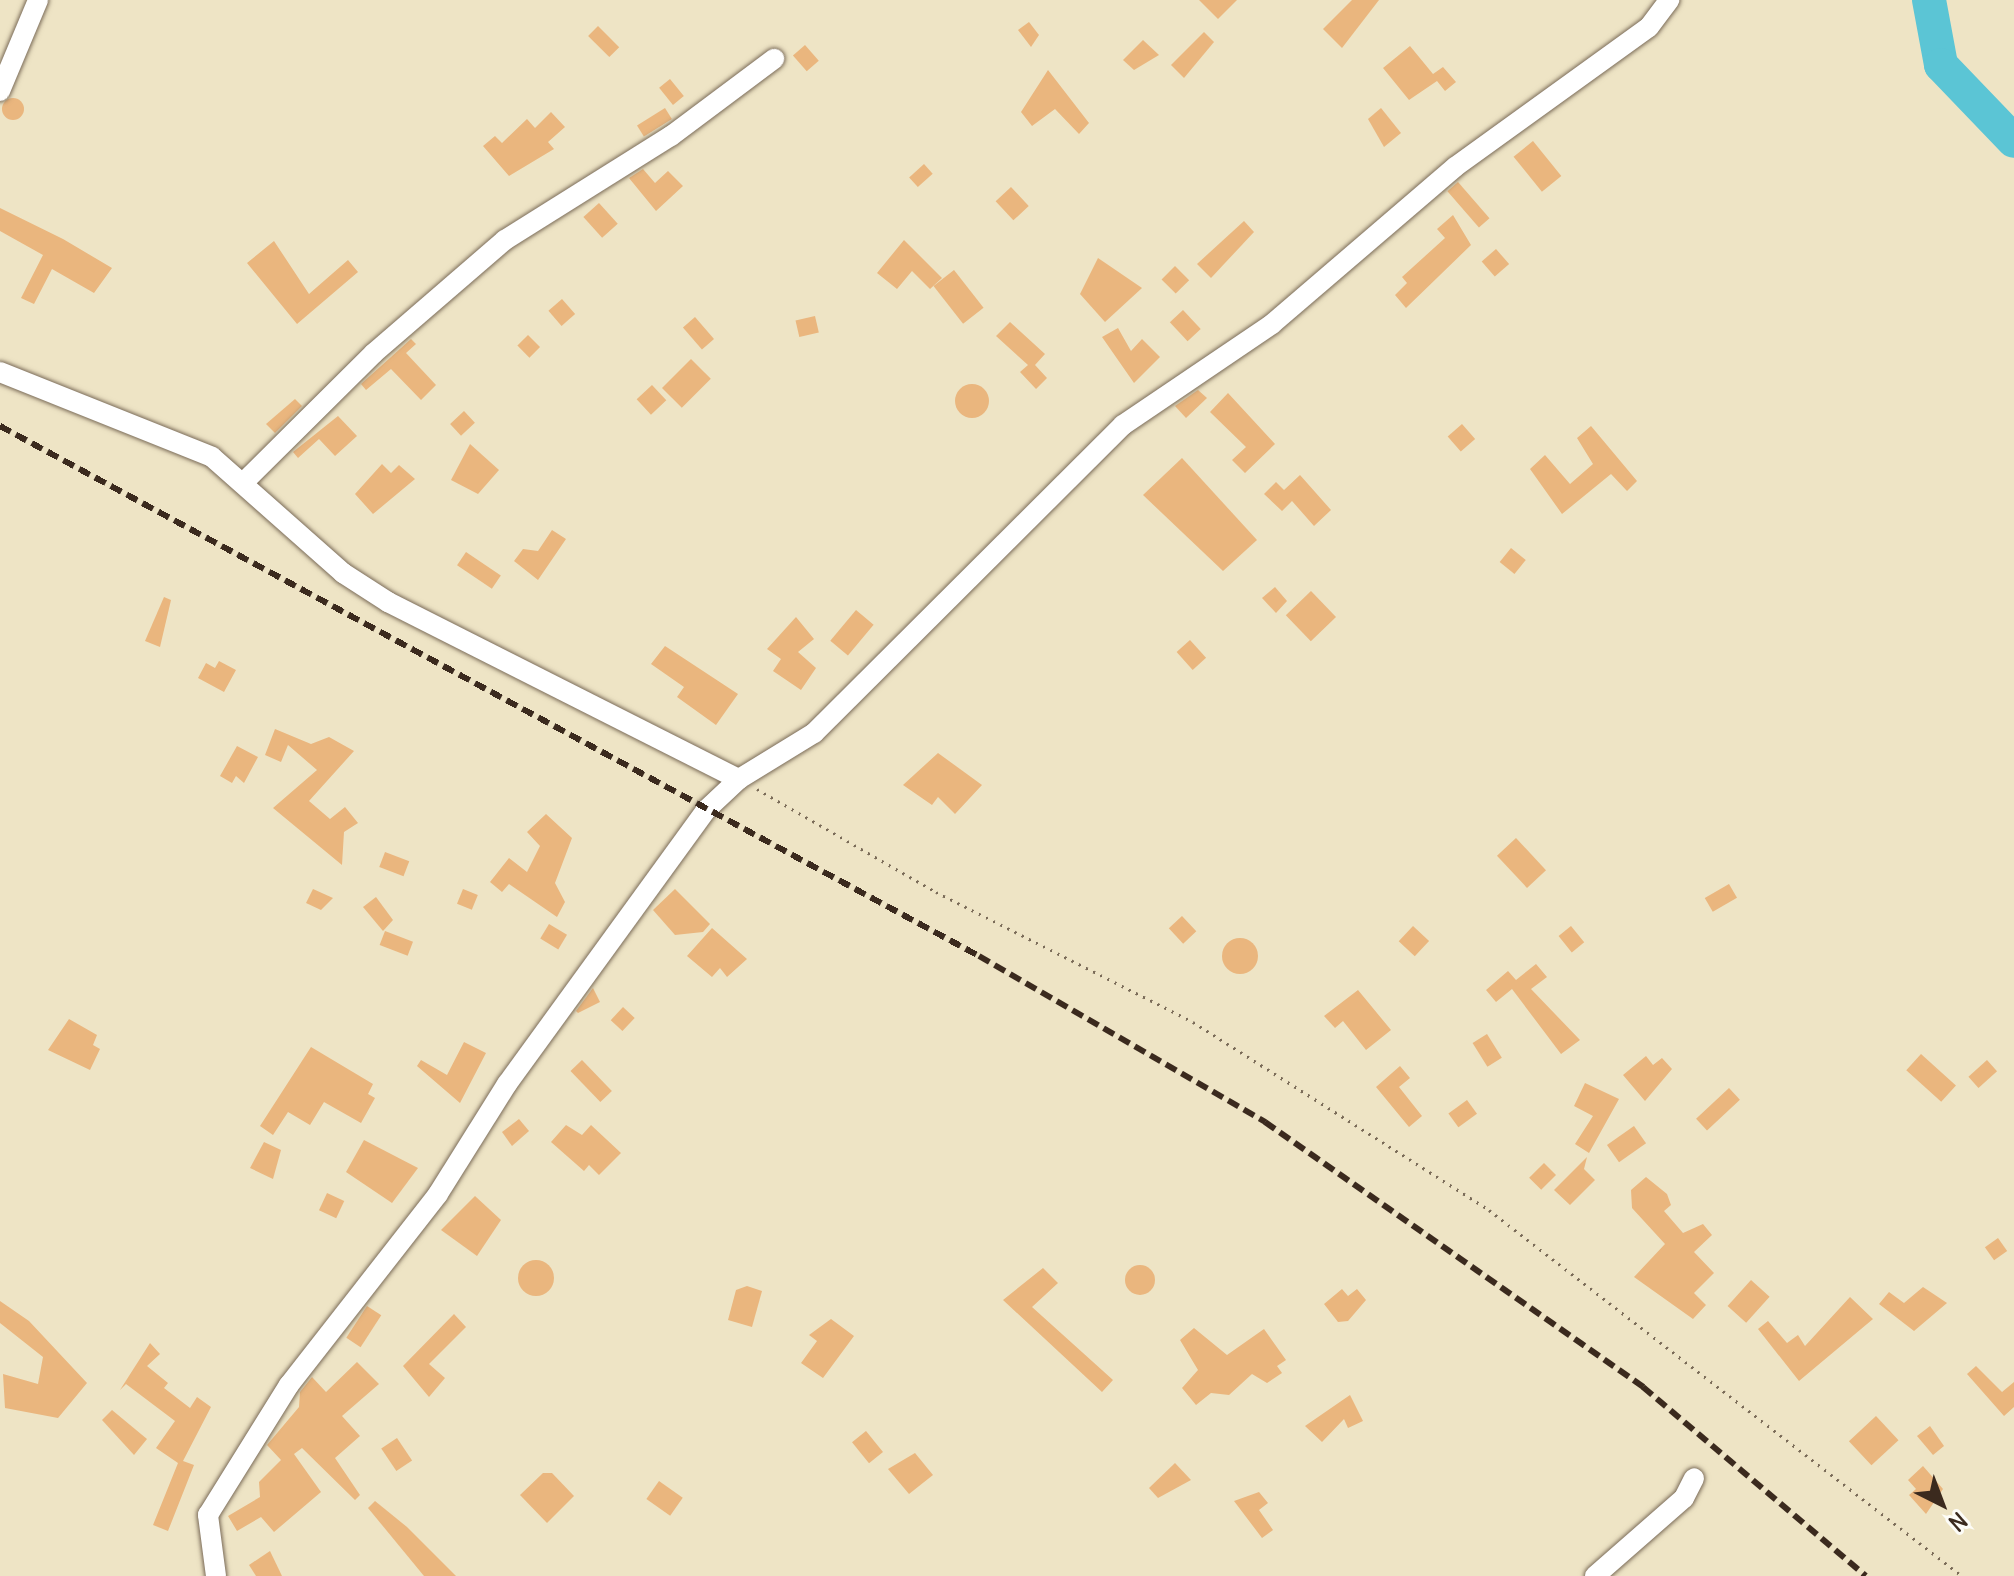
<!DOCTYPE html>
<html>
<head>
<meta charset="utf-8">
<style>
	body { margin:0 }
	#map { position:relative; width:2014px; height:1576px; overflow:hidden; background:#eee4c5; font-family:Delius,sans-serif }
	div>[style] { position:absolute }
	.river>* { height:34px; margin:-17px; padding:0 17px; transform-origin:17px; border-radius:17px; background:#5bc5d5 }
	.building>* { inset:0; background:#eab67e; transform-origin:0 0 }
	.round { border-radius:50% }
	.path>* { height:3px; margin-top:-1.5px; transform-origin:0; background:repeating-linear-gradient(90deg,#7a6b58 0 2px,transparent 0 8px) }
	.roads { filter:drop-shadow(0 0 2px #7a6b58) drop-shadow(0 0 2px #7a6b58) }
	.minor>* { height:20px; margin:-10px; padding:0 10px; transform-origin:10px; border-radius:10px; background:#fff }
	.rail>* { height:6px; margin-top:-3px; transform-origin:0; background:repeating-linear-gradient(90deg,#3b2a1e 0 12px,transparent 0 18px) }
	span { translate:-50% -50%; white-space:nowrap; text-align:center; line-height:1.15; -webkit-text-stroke:8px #fdfcf7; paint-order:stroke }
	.north { position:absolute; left:1902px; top:1464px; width:80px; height:80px; -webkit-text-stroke:6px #fdfcf7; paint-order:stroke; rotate:138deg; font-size:22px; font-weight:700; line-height:32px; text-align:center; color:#3b2a1e }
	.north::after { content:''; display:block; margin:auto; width:28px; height:36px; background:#3b2a1e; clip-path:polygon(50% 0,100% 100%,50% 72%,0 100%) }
</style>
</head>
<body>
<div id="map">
	<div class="river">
		<i style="left:1929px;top:0;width:66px;rotate:79.5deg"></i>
		<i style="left:1941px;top:65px;width:105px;rotate:46.2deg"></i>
	</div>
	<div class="building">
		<i style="clip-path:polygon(1199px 0,1237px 0,1218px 19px)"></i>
		<i style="clip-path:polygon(1352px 0,1379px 0,1342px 48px,1323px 29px)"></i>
		<i style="clip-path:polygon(1029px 22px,1039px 35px,1031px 47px,1018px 30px)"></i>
		<i style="left:598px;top:26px;width:30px;height:14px;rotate:45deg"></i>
		<i style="clip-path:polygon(1204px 32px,1214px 42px,1184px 78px,1171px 65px)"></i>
		<i style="clip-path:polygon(1143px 40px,1159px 55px,1134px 70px,1123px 60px)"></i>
		<i style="left:805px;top:45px;width:21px;height:16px;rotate:49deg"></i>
		<i style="clip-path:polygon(1410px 46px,1433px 74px,1443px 67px,1456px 82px,1445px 91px,1437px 81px,1409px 100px,1383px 68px)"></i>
		<i style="clip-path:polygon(1048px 70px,1089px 123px,1079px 134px,1055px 109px,1032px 126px,1021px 112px)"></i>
		<i style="left:670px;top:79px;width:22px;height:14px;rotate:51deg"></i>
		<i class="round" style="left:2px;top:98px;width:22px;height:22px"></i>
		<i style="left:665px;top:108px;width:13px;height:33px;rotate:58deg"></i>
		<i style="clip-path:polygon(1381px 108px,1401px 133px,1384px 147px,1368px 119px)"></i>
		<i style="clip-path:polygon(551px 112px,565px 127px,548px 142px,554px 149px,509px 176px,483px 146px,495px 136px,502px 143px,527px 119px,535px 128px)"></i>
		<i style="left:1533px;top:141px;width:45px;height:25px;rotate:51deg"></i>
		<i style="left:924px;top:164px;width:13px;height:20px;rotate:48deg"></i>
		<i style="clip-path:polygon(643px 169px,655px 183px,668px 171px,683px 186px,656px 211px,629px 178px)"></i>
		<i style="left:1458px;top:182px;width:48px;height:14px;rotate:49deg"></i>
		<i style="left:1011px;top:187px;width:26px;height:21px;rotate:47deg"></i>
		<i style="left:599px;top:203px;width:28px;height:21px;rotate:48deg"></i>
		<i style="clip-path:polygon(0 208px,63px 239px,112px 268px,94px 293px,52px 269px,34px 304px,21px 298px,43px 255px,0 231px)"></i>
		<i style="clip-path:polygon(1453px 215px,1471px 245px,1406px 308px,1395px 295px,1407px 283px,1402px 277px,1445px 238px,1437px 229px)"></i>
		<i style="clip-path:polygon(1244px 221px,1254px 232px,1211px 278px,1197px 264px)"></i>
		<i style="clip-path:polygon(904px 240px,942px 278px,930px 289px,912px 271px,897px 289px,877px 273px)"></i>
		<i style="clip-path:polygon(274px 241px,309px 294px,348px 260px,358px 272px,297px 324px,247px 263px)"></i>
		<i style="left:1496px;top:249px;width:20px;height:19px;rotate:49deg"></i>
		<i style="clip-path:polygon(1098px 258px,1142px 288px,1105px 322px,1080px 294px)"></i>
		<i style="left:1175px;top:266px;width:20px;height:19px;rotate:45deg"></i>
		<i style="left:954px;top:270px;width:48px;height:26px;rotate:52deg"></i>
		<i style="left:562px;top:299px;width:20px;height:18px;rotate:49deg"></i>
		<i style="left:1183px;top:310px;width:26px;height:18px;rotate:47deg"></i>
		<i style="left:815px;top:316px;width:17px;height:20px;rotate:77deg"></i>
		<i style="left:695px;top:317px;width:29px;height:16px;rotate:49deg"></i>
		<i style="clip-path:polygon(1010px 322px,1045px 354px,1035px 365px,1047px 378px,1036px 389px,1020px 372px,1028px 365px,996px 336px)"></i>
		<i style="clip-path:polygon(1118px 328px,1131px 351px,1142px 339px,1160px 357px,1134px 383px,1102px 337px)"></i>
		<i style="left:528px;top:335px;width:17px;height:15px;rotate:45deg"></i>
		<i style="clip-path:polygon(411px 339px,416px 344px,406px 353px,436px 385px,421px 400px,391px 369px,366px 390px,361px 384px)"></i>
		<i style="left:691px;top:359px;width:28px;height:41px;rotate:45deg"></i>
		<i class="round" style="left:955px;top:384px;width:34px;height:34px"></i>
		<i style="left:652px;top:385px;width:21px;height:21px;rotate:47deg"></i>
		<i style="clip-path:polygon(1198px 390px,1207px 398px,1186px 418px,1175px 406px)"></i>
		<i style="clip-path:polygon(1228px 393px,1275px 444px,1245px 473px,1232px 460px,1246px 447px,1210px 412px)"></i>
		<i style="clip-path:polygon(295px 399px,302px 406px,275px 433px,266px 424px)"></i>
		<i style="left:464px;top:411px;width:16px;height:19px;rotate:47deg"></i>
		<i style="clip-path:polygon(338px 416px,357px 436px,335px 456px,319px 439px,298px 458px,293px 452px)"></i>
		<i style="left:1462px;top:424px;width:20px;height:19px;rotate:49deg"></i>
		<i style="clip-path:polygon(1591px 426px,1637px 481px,1627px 491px,1611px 474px,1562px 514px,1530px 469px,1545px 455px,1570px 484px,1593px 464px,1577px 438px)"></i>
		<i style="clip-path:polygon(470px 444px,499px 470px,478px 494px,451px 480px)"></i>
		<i style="clip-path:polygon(1182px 458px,1257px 540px,1223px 571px,1143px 495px)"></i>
		<i style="clip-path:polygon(382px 464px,391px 473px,399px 465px,415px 479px,373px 514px,355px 494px)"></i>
		<i style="clip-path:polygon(1300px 475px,1331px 510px,1314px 526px,1292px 501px,1282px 511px,1264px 494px,1276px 482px,1284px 490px)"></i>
		<i style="clip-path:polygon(552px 530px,566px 539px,538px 580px,514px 561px,523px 549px,538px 551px)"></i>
		<i style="left:1511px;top:548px;width:19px;height:18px;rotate:39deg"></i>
		<i style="left:466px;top:552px;width:42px;height:16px;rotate:34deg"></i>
		<i style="clip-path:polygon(1275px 587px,1287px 601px,1276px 613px,1262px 598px)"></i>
		<i style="left:1311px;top:591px;width:36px;height:35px;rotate:46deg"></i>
		<i style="clip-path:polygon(164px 597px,171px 600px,160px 647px,145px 641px)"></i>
		<i style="left:856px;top:610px;width:23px;height:40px;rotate:40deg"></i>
		<i style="clip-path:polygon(796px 617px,814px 639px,798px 652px,816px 668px,801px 690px,773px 671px,781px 659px,767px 649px)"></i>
		<i style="left:1190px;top:640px;width:24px;height:18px;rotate:48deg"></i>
		<i style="clip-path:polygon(665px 646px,738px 694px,716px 725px,677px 697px,684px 687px,651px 664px)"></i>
		<i style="clip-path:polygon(219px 661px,236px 670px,224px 692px,198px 678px,206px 663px,215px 668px)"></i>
		<i style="clip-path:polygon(275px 729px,311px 744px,329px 737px,354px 751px,309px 801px,330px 819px,345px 807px,358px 823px,344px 832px,342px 865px,273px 808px,317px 770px,288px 745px,281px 762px,265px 755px)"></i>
		<i style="clip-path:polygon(237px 746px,258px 757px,244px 783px,236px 776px,232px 783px,220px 776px)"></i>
		<i style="clip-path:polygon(938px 753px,982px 785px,955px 814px,938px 797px,932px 805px,903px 785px)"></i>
		<i style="clip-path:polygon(546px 814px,572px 838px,555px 883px,565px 902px,557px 917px,509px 884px,502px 892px,490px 882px,509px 858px,527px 872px,540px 846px,527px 832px)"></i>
		<i style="left:1516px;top:838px;width:44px;height:26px;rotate:47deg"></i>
		<i style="left:385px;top:852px;width:26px;height:16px;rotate:21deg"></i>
		<i style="left:1729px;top:884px;width:16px;height:28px;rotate:60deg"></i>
		<i style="clip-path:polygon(313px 889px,333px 898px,321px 910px,306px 903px)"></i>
		<i style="left:463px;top:889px;width:16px;height:16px;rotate:22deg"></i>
		<i style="clip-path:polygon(675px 889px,710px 924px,703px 932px,675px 935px,653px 910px)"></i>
		<i style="clip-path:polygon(376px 897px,393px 920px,383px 931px,363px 907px)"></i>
		<i style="left:1182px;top:916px;width:21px;height:18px;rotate:47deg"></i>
		<i style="left:549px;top:924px;width:21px;height:17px;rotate:31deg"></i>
		<i style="left:1413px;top:926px;width:22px;height:21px;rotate:43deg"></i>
		<i style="left:1571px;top:926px;width:21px;height:16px;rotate:51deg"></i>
		<i style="clip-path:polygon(712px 928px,747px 959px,727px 977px,720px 968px,712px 977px,687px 956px)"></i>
		<i style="left:385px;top:931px;width:30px;height:15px;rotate:21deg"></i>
		<i class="round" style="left:1222px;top:938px;width:36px;height:36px"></i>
		<i style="clip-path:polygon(1536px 964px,1547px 977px,1531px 989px,1580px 1040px,1561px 1054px,1512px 989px,1496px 1002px,1486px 990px,1508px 971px,1516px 980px)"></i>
		<i style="clip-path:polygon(593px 988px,600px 1002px,578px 1013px,576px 1011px)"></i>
		<i style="clip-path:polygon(1358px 990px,1391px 1030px,1366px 1050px,1343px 1021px,1335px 1028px,1324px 1016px)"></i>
		<i style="left:623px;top:1007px;width:16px;height:18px;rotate:43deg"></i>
		<i style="clip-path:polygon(69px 1019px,97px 1035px,93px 1045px,100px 1049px,90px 1070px,48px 1050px)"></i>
		<i style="left:1487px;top:1034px;width:28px;height:17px;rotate:58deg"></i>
		<i style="clip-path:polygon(464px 1042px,486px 1053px,460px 1103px,417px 1066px,421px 1060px,447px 1075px)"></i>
		<i style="clip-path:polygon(311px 1047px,373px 1084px,368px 1094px,375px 1098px,361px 1123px,324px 1102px,310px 1125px,288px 1112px,273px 1135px,260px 1126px)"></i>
		<i style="left:1921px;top:1054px;width:47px;height:22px;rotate:42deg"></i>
		<i style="clip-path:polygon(1646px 1056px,1653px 1065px,1662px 1058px,1672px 1069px,1645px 1101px,1623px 1075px)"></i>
		<i style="left:582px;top:1060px;width:43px;height:16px;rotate:46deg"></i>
		<i style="left:1987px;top:1060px;width:15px;height:25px;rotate:48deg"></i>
		<i style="clip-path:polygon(1400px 1066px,1410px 1078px,1399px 1087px,1422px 1116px,1409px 1127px,1376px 1087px)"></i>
		<i style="clip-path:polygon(1585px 1083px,1619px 1099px,1589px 1153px,1575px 1144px,1593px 1116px,1574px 1106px)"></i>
		<i style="left:1729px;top:1088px;width:16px;height:45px;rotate:47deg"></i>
		<i style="left:1467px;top:1100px;width:17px;height:23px;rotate:54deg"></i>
		<i style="clip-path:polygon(519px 1119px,529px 1131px,512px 1146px,502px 1132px)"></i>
		<i style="clip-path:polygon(566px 1125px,582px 1135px,591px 1125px,621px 1153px,599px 1175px,589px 1165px,584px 1171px,551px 1142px)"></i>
		<i style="left:1634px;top:1126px;width:21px;height:33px;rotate:55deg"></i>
		<i style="clip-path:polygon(364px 1140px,418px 1168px,392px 1203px,346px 1172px)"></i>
		<i style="clip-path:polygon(264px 1142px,281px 1150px,273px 1179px,250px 1168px)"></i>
		<i style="clip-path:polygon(1587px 1157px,1584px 1169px,1595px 1180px,1570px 1205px,1554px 1190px)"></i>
		<i style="left:1544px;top:1163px;width:17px;height:21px;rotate:45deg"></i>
		<i style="clip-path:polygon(1646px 1177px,1667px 1194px,1671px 1205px,1664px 1211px,1683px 1233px,1703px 1224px,1712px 1235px,1694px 1252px,1714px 1273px,1694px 1293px,1706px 1305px,1693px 1319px,1634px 1277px,1665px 1244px,1632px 1208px,1631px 1190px)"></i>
		<i style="left:327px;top:1193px;width:19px;height:19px;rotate:25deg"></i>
		<i style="clip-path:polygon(475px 1196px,501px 1220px,477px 1256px,441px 1230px)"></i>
		<i style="left:1998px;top:1238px;width:16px;height:16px;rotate:55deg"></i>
		<i class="round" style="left:518px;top:1260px;width:36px;height:36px"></i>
		<i class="round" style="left:1125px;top:1265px;width:30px;height:30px"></i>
		<i style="clip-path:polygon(1043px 1268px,1058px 1283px,1032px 1307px,1113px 1380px,1102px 1392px,1003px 1300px)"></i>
		<i style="left:1751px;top:1280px;width:25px;height:35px;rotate:42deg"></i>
		<i style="clip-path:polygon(747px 1286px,762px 1291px,752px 1327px,728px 1320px,736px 1290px)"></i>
		<i style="clip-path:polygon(1923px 1287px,1947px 1303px,1914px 1331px,1879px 1304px,1889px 1292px,1904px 1303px)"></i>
		<i style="clip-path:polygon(1342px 1289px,1348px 1296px,1357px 1289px,1366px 1300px,1348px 1321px,1338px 1322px,1324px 1304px)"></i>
		<i style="clip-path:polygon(1850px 1297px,1873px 1319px,1799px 1381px,1758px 1329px,1768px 1321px,1787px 1343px,1798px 1335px,1805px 1346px)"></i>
		<i style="clip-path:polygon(0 1301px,29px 1321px,87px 1383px,58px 1418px,5px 1408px,3px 1374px,38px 1384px,43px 1357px,0 1323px)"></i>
		<i style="left:367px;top:1306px;width:17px;height:38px;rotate:33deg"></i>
		<i style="clip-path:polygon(454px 1314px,466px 1327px,429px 1364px,445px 1378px,429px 1397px,403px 1366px)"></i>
		<i style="clip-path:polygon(831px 1319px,854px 1336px,823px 1378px,801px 1363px,817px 1341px,809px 1335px)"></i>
		<i style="clip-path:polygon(1194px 1328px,1227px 1355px,1264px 1329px,1286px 1360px,1277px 1366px,1282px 1373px,1267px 1383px,1252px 1374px,1229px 1395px,1211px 1393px,1196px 1405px,1182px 1388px,1198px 1370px,1180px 1340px)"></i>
		<i style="clip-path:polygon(150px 1343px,160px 1354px,147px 1366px,168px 1383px,164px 1388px,190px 1408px,197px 1397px,211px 1407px,183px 1461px,194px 1465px,168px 1531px,153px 1525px,178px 1463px,156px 1448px,175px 1421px,126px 1384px,120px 1390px)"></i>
		<i style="clip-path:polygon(357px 1362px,379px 1384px,342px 1416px,360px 1436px,335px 1458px,360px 1495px,355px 1500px,302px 1448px,294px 1454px,321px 1492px,274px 1532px,261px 1517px,237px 1531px,228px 1516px,260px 1497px,259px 1482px,281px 1460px,267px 1445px,299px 1407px,300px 1392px,312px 1377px,326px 1392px)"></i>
		<i style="clip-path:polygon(1976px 1366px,2002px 1392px,2014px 1382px,2014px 1407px,2004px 1416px,1967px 1374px)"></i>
		<i style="clip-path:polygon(1350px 1395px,1363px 1421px,1348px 1428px,1344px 1419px,1322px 1442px,1305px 1426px)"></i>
		<i style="clip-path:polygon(112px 1410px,147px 1439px,134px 1455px,102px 1420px)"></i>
		<i style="left:1876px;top:1416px;width:33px;height:37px;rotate:47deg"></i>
		<i style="clip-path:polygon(1930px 1426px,1944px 1446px,1933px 1455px,1917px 1436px)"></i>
		<i style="left:866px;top:1431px;width:27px;height:18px;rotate:51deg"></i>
		<i style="left:397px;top:1438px;width:27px;height:19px;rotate:56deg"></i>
		<i style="clip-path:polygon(915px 1453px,933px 1475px,909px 1494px,888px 1469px)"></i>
		<i style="clip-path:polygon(1175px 1463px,1191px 1480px,1158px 1498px,1149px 1488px)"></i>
		<i style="clip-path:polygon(1923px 1466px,1943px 1489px,1926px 1514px,1909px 1495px,1916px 1489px,1908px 1480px)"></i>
		<i style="clip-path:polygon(543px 1473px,552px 1473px,574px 1496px,547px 1523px,520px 1495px)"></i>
		<i style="left:659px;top:1481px;width:29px;height:22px;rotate:35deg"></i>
		<i style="clip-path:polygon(1259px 1492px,1268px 1503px,1259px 1510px,1273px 1530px,1262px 1538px,1234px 1501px)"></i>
		<i style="clip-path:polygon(375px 1501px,407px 1527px,456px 1576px,424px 1576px,368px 1508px)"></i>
		<i style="clip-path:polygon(270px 1551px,282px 1576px,256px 1576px,249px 1565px)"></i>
	</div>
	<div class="path">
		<i style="left:757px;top:789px;width:207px;rotate:29.9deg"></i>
		<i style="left:936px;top:892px;width:288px;rotate:26.8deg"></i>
		<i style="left:1193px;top:1022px;width:351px;rotate:32.4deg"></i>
		<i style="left:1489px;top:1210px;width:598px;rotate:37.73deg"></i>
	</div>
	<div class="roads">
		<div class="minor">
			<i style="left:0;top:91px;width:99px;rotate:-67.3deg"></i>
			<i style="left:0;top:372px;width:228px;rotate:21.8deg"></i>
			<i style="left:212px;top:457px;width:175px;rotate:41.5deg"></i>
			<i style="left:343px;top:573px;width:54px;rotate:32.8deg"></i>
			<i style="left:388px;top:602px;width:393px;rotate:26.8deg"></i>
			<i style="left:244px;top:482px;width:183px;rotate:-44.8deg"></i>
			<i style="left:374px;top:353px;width:173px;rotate:-40.8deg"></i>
			<i style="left:505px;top:240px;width:196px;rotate:-32.1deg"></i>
			<i style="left:671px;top:136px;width:129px;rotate:-36.8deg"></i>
			<i style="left:216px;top:1576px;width:62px;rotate:-97.5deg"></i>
			<i style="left:208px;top:1515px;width:153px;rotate:-58.1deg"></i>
			<i style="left:289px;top:1385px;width:242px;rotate:-52deg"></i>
			<i style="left:438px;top:1194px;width:130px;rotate:-57.9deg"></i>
			<i style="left:507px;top:1084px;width:339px;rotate:-54deg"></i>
			<i style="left:706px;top:810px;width:45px;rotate:-43.2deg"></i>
			<i style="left:739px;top:779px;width:88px;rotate:-31.5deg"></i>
			<i style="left:814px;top:733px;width:436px;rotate:-44.9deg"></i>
			<i style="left:1123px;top:425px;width:180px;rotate:-34.1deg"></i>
			<i style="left:1272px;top:324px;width:241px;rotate:-40.6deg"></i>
			<i style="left:1455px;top:167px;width:239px;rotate:-35.8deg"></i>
			<i style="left:1649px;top:27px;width:34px;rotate:-53deg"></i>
			<i style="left:1595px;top:1576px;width:118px;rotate:-41.2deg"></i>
			<i style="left:1684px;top:1498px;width:22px;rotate:-63deg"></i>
		</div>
	</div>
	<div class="rail">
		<i style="left:0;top:426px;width:1113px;rotate:28.43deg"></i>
		<i style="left:979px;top:956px;width:331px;rotate:30.1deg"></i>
		<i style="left:1265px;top:1122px;width:462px;rotate:35deg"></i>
		<i style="left:1643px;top:1387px;width:292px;rotate:40.3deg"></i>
	</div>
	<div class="north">N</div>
</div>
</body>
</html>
